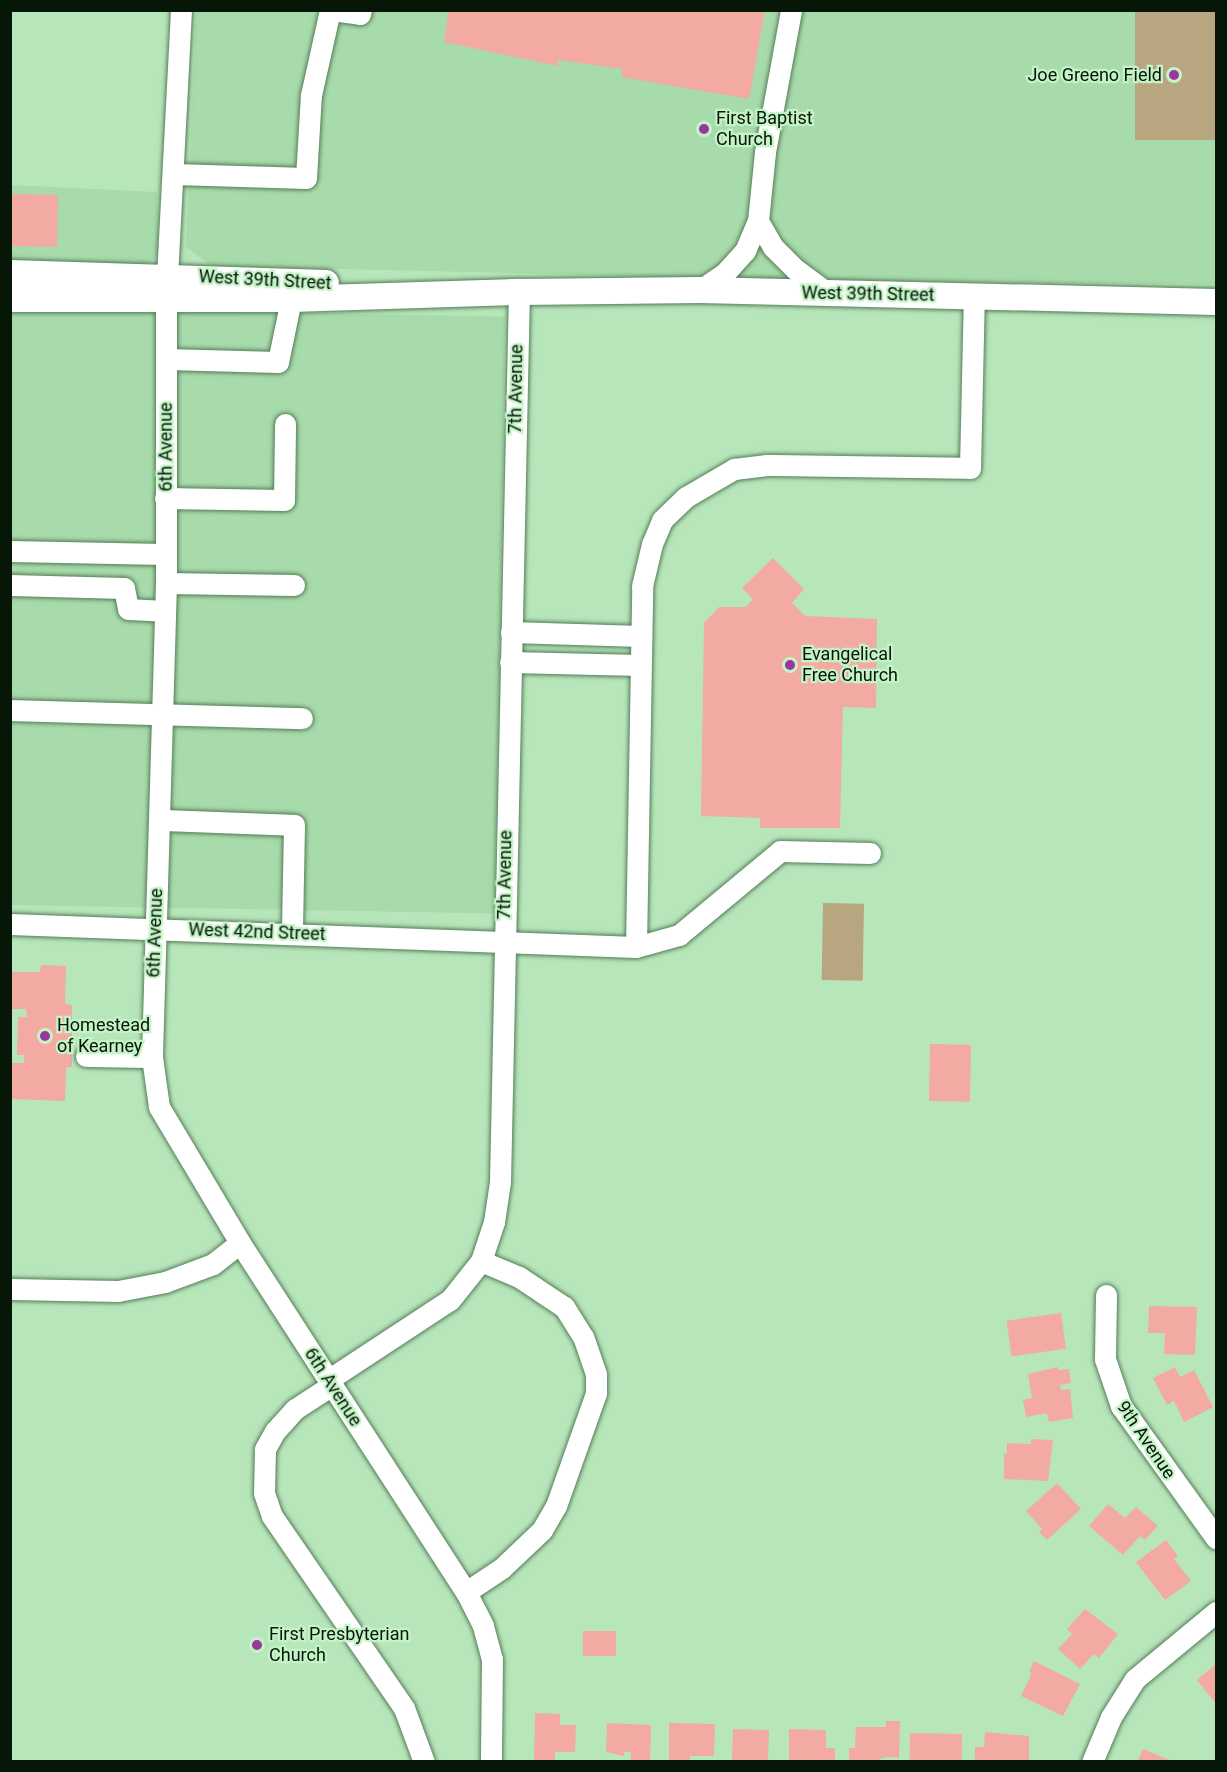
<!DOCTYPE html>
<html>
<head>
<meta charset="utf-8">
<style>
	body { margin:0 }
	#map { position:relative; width:1227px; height:1772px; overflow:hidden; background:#b8e6bb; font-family:Roboto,sans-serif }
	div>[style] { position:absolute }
	.built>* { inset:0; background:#a8dbab; transform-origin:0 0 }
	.green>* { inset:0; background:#b8a680; transform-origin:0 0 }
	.building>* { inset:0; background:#f3aaa2; transform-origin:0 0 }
	.roads { filter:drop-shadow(0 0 2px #547e58) drop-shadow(0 0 2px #547e58) }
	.minor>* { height:21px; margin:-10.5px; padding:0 10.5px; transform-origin:10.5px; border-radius:10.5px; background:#fff }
	.major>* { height:26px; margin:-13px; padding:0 13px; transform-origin:13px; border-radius:13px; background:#fff }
	.dots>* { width:16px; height:16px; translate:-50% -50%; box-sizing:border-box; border:3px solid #c5f3c8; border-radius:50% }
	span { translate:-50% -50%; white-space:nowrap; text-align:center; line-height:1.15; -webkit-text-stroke:4.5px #c5f3c8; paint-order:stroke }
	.poi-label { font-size:18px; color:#061607 }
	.right { translate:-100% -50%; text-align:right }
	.left { translate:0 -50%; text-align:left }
	.street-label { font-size:18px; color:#061607 }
	.frame { position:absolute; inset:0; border:12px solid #061607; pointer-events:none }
</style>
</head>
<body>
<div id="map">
	<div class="built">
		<i style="clip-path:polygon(196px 11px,1216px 11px,1216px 284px,854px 281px,211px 266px,186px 247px)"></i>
		<i style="clip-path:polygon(10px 185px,157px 192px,159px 252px,149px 265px,11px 262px)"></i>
		<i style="left:11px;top:308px;width:494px;height:597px;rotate:1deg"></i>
	</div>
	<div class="green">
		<i style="left:1135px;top:11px;width:81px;height:129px"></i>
		<i style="left:823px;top:903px;width:41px;height:77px;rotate:1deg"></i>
	</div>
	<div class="building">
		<i style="clip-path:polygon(449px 10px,765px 10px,749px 99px,621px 77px,623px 69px,558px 60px,558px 66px,444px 42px)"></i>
		<i style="left:10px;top:194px;width:48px;height:52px;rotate:1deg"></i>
		<i style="clip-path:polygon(773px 558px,804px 589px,792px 603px,805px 616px,877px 619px,876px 708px,843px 707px,840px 828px,760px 828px,760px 818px,701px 816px,704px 623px,719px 607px,746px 607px,753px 599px,742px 588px)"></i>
		<i style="clip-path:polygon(41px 965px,66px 966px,65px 1004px,72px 1005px,72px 1067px,66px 1067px,65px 1101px,10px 1099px,10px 1063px,24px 1063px,24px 1055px,17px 1055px,18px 1017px,27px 1017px,26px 1009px,10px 1009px,10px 972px,40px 972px)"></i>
		<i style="left:930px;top:1044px;width:41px;height:57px;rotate:1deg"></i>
		<i style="clip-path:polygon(1149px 1306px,1197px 1307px,1195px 1355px,1164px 1354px,1165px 1333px,1148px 1333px)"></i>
		<i style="left:1061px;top:1313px;width:36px;height:55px;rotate:82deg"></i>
		<i style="clip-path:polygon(1058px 1367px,1058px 1370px,1069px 1369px,1071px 1383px,1060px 1385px,1061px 1390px,1070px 1389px,1073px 1418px,1049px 1422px,1047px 1413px,1026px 1417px,1023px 1400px,1032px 1398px,1028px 1374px)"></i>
		<i style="clip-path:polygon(1175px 1367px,1180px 1377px,1194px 1370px,1213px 1407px,1184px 1422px,1174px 1401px,1167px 1405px,1153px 1378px)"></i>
		<i style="clip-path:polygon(1031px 1439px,1053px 1440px,1048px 1481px,1004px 1479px,1004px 1454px,1007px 1454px,1007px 1443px,1031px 1444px)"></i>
		<i style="clip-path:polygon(1057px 1483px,1081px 1509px,1047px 1540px,1039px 1532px,1042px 1529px,1026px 1511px)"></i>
		<i style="clip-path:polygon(1108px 1504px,1125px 1518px,1136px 1507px,1158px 1526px,1145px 1540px,1140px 1536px,1123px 1555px,1089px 1526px)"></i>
		<i style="clip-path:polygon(1166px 1540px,1178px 1556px,1174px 1559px,1191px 1581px,1165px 1600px,1136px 1562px)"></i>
		<i style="clip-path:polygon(1085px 1609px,1118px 1634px,1099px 1658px,1094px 1654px,1080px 1669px,1058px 1649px,1072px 1634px,1067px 1629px)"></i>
		<i style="left:583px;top:1631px;width:33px;height:25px"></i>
		<i style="clip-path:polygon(1034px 1661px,1080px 1684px,1063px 1716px,1021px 1696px,1032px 1673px,1029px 1672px)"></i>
		<i style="clip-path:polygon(1216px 1664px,1216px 1704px,1197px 1680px)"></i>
		<i style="clip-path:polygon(535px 1713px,560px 1714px,560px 1725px,576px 1725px,575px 1752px,555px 1752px,555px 1762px,534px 1762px)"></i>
		<i style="clip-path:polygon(886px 1721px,900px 1721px,899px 1758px,887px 1757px,879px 1759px,879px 1762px,849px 1762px,849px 1748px,855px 1748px,856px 1727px,886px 1727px)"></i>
		<i style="clip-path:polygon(607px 1723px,651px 1725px,650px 1762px,631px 1762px,631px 1752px,624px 1752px,624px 1756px,606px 1752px)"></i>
		<i style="clip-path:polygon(669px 1723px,715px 1724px,714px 1756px,690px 1756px,689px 1762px,669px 1762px)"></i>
		<i style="left:733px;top:1729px;width:36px;height:33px;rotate:2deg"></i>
		<i style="clip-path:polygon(789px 1729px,826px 1730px,826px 1748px,835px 1748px,835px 1762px,789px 1762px)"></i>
		<i style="clip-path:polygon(985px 1732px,1029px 1736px,1029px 1762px,975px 1762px,975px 1747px,984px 1747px)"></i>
		<i style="left:910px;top:1733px;width:52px;height:29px;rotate:1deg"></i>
		<i style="clip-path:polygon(1143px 1749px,1172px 1761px,1172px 1762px,1137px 1762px)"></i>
	</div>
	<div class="roads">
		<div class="minor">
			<i style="left:181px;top:10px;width:291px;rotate:93deg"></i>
			<i style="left:166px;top:301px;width:282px;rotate:90deg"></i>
			<i style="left:166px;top:583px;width:474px;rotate:91.7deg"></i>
			<i style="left:152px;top:1057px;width:50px;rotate:82deg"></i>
			<i style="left:159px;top:1107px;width:158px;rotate:59.2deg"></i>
			<i style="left:240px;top:1243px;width:416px;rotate:57.1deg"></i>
			<i style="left:466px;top:1592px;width:38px;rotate:63deg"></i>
			<i style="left:483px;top:1626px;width:34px;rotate:75deg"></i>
			<i style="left:492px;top:1659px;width:103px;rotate:90.6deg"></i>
			<i style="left:332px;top:10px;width:28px;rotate:8deg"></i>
			<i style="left:360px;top:14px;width:4px;rotate:-76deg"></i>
			<i style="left:174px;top:174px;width:132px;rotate:1.7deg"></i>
			<i style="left:306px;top:178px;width:83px;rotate:-86.6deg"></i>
			<i style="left:311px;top:95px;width:87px;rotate:-77.4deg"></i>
			<i style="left:758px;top:221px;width:30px;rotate:60deg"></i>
			<i style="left:773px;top:247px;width:31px;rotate:45deg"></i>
			<i style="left:795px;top:269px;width:42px;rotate:36.3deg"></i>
			<i style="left:700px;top:290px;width:29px;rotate:-34deg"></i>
			<i style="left:724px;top:274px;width:31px;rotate:-48deg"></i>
			<i style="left:745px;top:251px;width:33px;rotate:-67deg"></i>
			<i style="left:758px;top:221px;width:69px;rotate:-84.2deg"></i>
			<i style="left:765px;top:152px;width:144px;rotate:-79.6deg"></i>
			<i style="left:166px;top:359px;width:112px;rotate:1.5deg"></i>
			<i style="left:278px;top:362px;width:64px;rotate:-78.3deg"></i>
			<i style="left:165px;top:498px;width:119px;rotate:1deg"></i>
			<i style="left:284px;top:500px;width:76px;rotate:-89.2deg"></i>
			<i style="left:10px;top:551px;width:155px;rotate:1.1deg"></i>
			<i style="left:166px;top:583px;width:128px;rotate:0.9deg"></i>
			<i style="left:10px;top:585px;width:114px;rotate:1.5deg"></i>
			<i style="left:124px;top:588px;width:21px;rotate:79deg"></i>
			<i style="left:128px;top:609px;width:36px;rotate:3deg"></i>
			<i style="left:511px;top:632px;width:130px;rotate:1.8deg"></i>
			<i style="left:510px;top:662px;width:130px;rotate:1.3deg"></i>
			<i style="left:10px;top:710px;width:292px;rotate:1.6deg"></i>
			<i style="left:160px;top:820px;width:134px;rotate:2.1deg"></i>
			<i style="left:294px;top:825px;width:107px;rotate:91.1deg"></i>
			<i style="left:10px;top:924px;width:626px;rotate:2.1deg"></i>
			<i style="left:636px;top:947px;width:45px;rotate:-15.6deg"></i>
			<i style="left:679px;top:935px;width:131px;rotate:-39.7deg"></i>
			<i style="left:780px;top:851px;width:90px;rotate:1.3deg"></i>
			<i style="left:636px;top:947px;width:361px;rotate:-89deg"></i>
			<i style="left:642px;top:586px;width:43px;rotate:-76.6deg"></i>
			<i style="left:652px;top:544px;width:26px;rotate:-67deg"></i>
			<i style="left:662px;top:520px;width:33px;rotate:-44deg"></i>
			<i style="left:686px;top:497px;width:56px;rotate:-30.3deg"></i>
			<i style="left:734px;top:469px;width:33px;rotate:-7deg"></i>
			<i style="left:767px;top:465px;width:203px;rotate:0.8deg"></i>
			<i style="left:970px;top:468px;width:171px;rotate:-88.7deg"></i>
			<i style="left:86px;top:1056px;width:66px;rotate:0.9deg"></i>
			<i style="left:10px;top:1289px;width:108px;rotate:1.1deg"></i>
			<i style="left:118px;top:1291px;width:48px;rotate:-10.8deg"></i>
			<i style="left:165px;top:1282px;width:51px;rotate:-20.6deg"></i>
			<i style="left:213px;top:1264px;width:34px;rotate:-38deg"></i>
			<i style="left:1106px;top:1295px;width:64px;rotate:90.9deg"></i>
			<i style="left:1105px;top:1359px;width:50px;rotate:71.2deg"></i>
			<i style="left:1121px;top:1406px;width:163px;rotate:54.3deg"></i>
			<i style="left:328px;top:1380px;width:146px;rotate:-33.3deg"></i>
			<i style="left:450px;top:1300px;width:50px;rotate:-51.5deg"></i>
			<i style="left:481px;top:1261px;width:41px;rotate:-71.6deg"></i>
			<i style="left:494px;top:1222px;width:40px;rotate:-81.5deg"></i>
			<i style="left:500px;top:1182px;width:890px;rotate:-88.78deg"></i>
			<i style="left:332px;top:1385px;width:44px;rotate:147deg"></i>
			<i style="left:295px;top:1409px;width:30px;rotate:132deg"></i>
			<i style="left:275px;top:1431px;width:21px;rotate:119deg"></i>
			<i style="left:265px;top:1449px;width:44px;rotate:91.3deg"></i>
			<i style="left:264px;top:1493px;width:24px;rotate:71deg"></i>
			<i style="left:272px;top:1516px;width:233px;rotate:55.5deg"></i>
			<i style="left:404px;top:1708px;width:58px;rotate:69.7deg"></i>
			<i style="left:466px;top:1592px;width:43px;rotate:-33.7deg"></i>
			<i style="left:502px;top:1568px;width:55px;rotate:-43.5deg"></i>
			<i style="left:542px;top:1530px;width:28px;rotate:-60deg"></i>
			<i style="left:556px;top:1506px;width:120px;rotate:-70.5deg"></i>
			<i style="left:596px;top:1393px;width:19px;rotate:-90deg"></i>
			<i style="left:596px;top:1374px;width:39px;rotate:-109deg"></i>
			<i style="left:583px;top:1337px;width:36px;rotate:-122deg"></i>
			<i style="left:564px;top:1307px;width:54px;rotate:-146.3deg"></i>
			<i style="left:519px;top:1277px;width:41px;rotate:-157.2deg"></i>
			<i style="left:1092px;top:1762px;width:49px;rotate:-67.1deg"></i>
			<i style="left:1111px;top:1717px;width:45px;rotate:-57.7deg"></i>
			<i style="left:1135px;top:1679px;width:105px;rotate:-39.6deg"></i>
		</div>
		<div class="major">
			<i style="left:10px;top:273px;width:316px;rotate:1.8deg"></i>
			<i style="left:10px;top:299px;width:281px"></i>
			<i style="left:291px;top:299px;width:228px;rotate:-1.8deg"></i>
			<i style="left:519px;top:292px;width:181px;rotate:-0.6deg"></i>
			<i style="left:700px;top:290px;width:516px;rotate:1.33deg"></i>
		</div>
	</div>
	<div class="dots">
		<i style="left:1174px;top:75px;background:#9a379d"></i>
		<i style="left:704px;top:129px;background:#9a379d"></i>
		<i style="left:790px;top:665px;background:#9a379d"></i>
		<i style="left:45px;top:1036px;background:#9a379d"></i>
		<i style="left:257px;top:1645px;background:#9a379d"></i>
	</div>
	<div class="poi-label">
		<span class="right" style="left:1162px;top:75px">Joe Greeno Field</span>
		<span class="left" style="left:716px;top:129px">First Baptist<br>Church</span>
		<span class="left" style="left:802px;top:665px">Evangelical<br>Free Church</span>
		<span class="left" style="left:57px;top:1036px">Homestead<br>of Kearney</span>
		<span class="left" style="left:269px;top:1645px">First Presbyterian<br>Church</span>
	</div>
	<div class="street-label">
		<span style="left:265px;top:280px;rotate:3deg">West 39th Street</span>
		<span style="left:868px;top:294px;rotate:1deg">West 39th Street</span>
		<span style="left:516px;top:389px;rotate:-89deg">7th Avenue</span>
		<span style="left:166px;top:447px;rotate:-90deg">6th Avenue</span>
		<span style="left:505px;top:875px;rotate:-89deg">7th Avenue</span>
		<span style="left:257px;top:932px;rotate:2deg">West 42nd Street</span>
		<span style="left:155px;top:933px;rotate:-88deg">6th Avenue</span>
		<span style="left:333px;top:1387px;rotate:57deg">6th Avenue</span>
		<span style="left:1146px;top:1440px;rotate:56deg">9th Avenue</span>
	</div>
	<div class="frame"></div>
</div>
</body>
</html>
